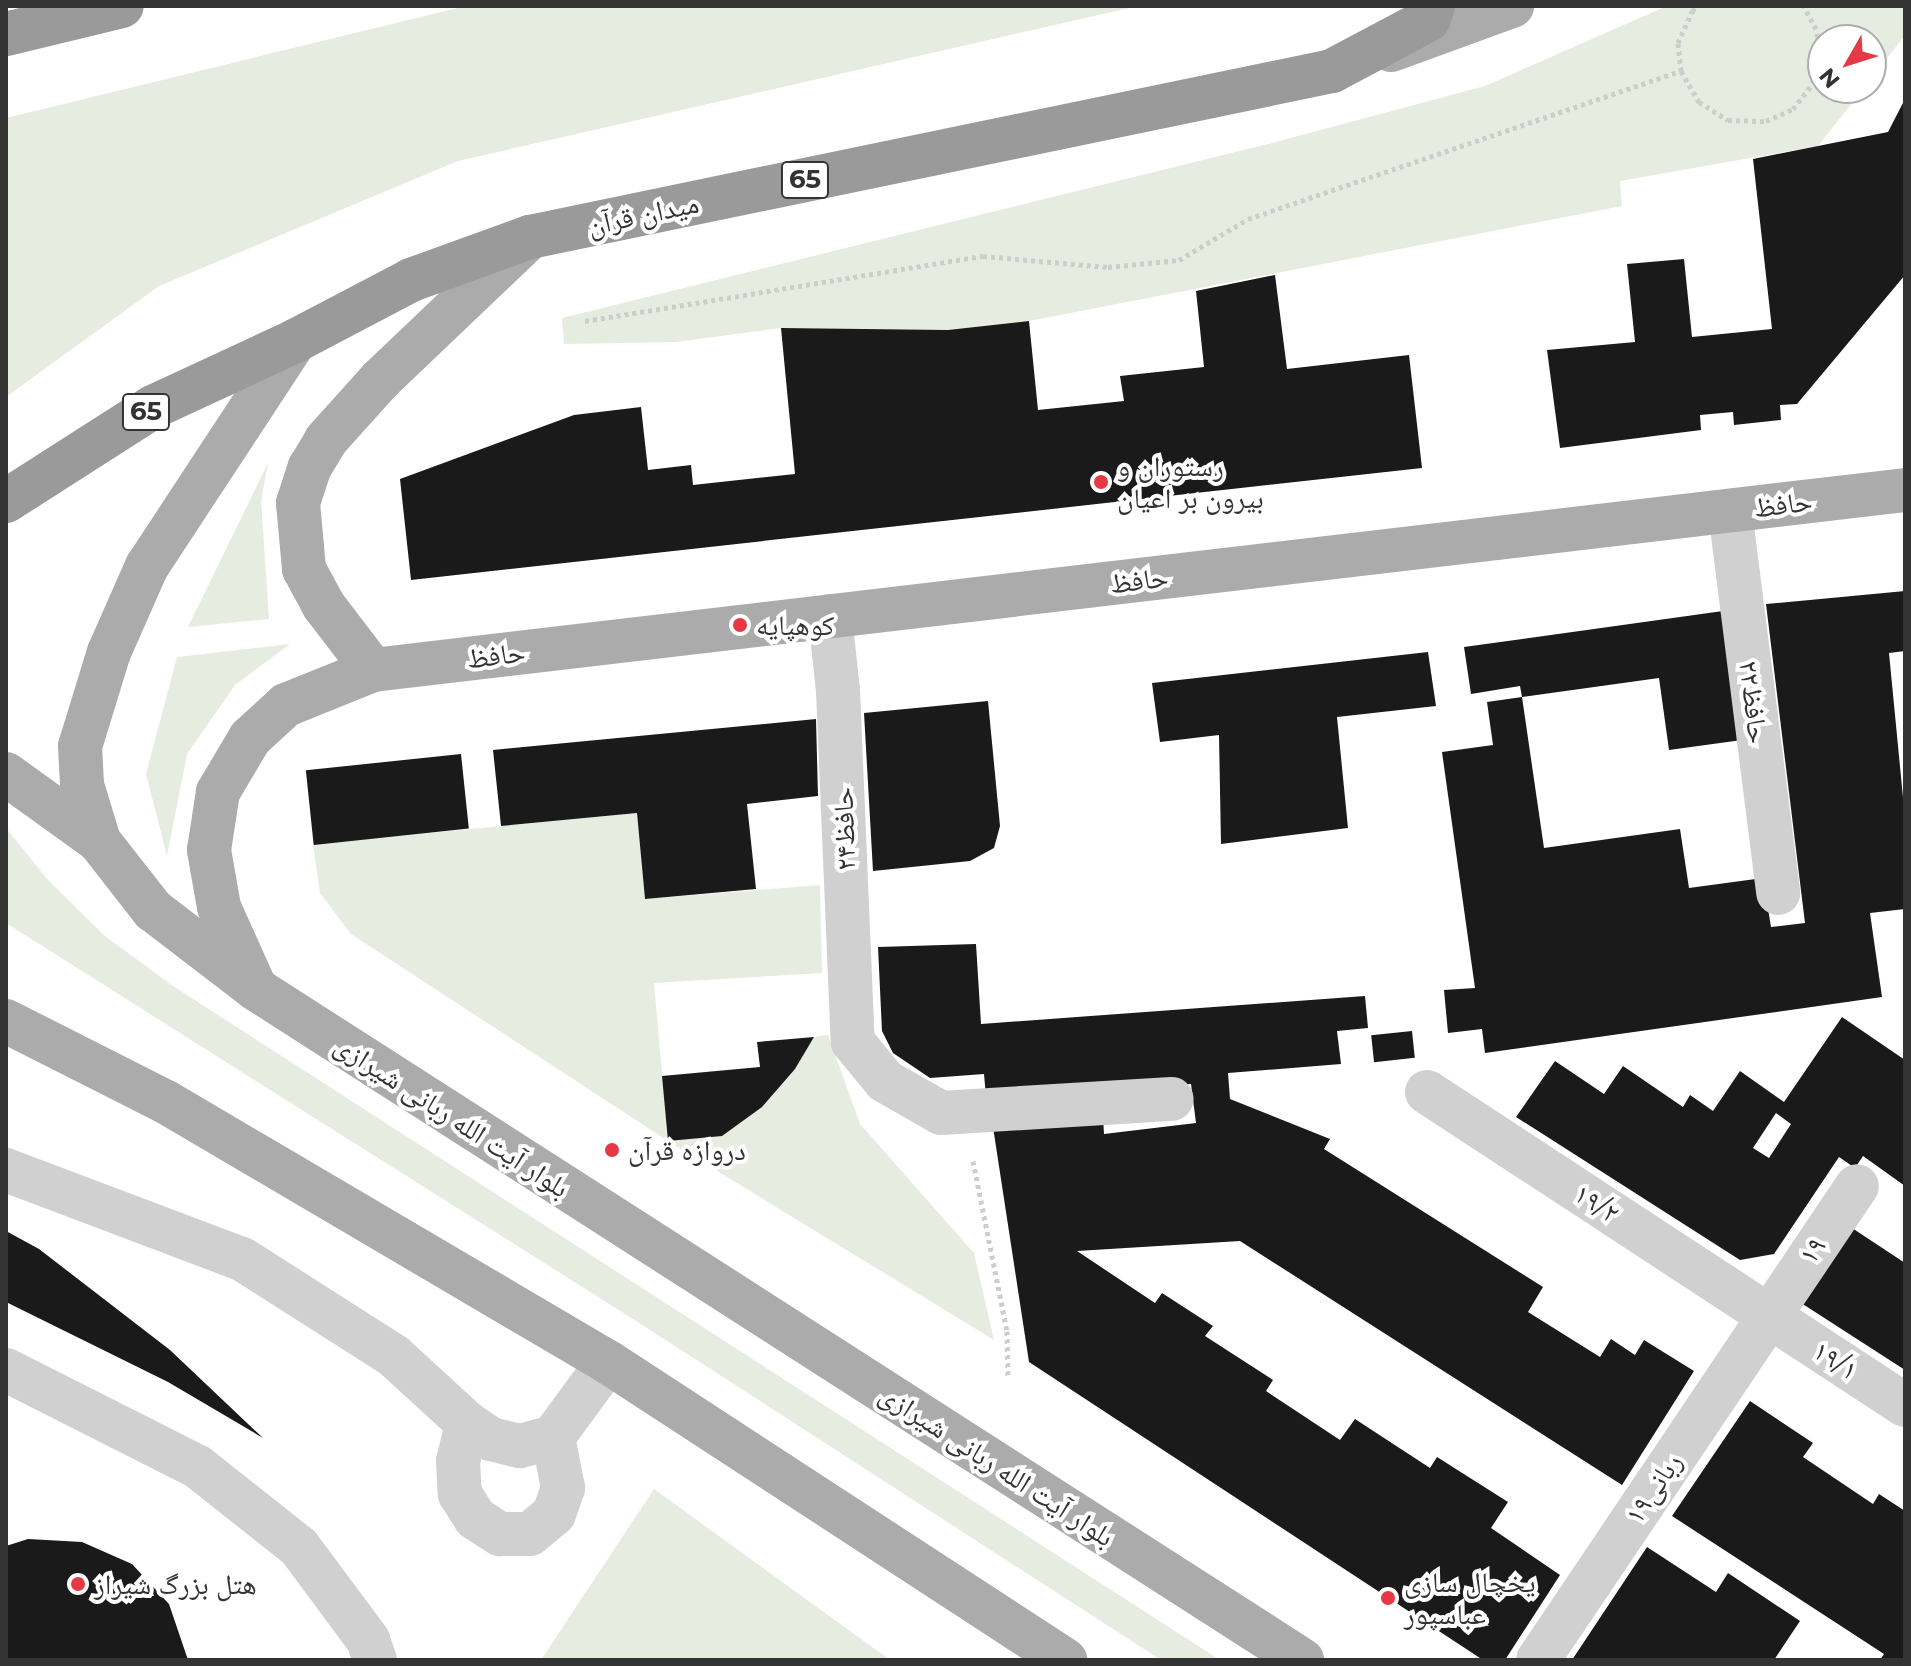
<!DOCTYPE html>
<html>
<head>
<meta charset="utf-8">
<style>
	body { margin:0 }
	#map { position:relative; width:1911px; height:1666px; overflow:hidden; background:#fff; font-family:Montserrat,"Noto Naskh Arabic",sans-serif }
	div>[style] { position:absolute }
	.green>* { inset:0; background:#e6ecdf }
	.building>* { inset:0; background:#1a1a1a; transform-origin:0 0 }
	.path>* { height:5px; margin-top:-2.5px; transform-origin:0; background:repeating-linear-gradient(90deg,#cdcdcd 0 4px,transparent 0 8px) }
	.minor>* { height:44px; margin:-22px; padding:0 22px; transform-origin:22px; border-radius:22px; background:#d0d0d0 }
	.major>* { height:44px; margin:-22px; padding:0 22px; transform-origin:22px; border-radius:22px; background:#ababab }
	.highway>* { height:44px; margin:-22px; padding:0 22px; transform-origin:22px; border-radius:22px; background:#9a9a9a }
	.dots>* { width:22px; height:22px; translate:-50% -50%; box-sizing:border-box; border:4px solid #fff; border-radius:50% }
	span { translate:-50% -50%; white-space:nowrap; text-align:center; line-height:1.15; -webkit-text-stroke:8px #fff; paint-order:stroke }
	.shield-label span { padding:2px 6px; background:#fff; border:2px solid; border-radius:6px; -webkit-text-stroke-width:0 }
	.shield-label { font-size:26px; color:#333; font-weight:700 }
	.street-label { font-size:28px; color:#333 }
	.poi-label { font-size:28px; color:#333 }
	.left { translate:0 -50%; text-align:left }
	.frame { position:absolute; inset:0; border:8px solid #333; pointer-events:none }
	.north { position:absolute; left:1807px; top:24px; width:80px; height:80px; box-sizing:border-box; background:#fff; border:2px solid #adadad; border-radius:50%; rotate:231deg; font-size:22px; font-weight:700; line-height:32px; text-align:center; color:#333 }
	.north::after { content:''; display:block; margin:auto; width:28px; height:36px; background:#e63946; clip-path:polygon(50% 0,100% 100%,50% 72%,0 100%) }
</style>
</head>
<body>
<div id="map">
	<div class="green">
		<i style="clip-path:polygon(466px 6px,1138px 6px,458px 161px,159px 286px,6px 397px,6px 118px)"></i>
		<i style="clip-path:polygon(1667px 6px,1905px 6px,1905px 35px,1871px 79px,1871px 40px,1823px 40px,1823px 88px,1864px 88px,1818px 146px,1620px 181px,1622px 206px,1029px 321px,948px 330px,781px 328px,676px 342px,564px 344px,562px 318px,1272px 143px,1485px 86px)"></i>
		<i style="clip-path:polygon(268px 463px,261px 501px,269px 619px,188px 627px)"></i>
		<i style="clip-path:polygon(290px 644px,235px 685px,187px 754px,167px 856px,146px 774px,177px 657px)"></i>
		<i style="clip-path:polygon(637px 813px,645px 899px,820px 885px,822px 973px,654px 983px,668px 1140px,762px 1107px,795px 1069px,814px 1037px,828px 1035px,860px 1124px,974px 1253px,994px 1340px,668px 1141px,351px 934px,320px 893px,313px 844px)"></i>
		<i style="clip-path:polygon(6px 828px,48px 880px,105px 936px,173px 986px,1220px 1660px,1161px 1660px,633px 1319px,6px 923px)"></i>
		<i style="clip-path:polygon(654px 1489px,890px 1660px,541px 1660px)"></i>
	</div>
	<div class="building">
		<i style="clip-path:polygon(1905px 99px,1905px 275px,1797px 404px,1780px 405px,1781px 420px,1734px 425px,1733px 412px,1700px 415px,1701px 430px,1560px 448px,1547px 350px,1635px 342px,1627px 264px,1684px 259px,1692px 337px,1772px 329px,1753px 159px,1888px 132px)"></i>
		<i style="clip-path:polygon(1275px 275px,1287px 369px,1409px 355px,1422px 468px,411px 580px,400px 479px,574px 415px,641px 407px,648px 470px,691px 465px,693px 485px,795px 474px,781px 328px,948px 330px,1029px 321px,1038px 410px,1124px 401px,1120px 376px,1204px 367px,1196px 291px)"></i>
		<i style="clip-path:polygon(1905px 591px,1905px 651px,1889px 653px,1905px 818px,1905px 909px,1870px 913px,1882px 997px,1485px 1053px,1482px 1029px,1448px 1033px,1444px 990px,1475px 988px,1442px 752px,1493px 745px,1487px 702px,1522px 697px,1544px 848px,1680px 829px,1689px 888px,1763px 878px,1771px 927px,1805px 923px,1766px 604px)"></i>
		<i style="clip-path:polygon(1723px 611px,1742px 740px,1669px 750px,1659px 678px,1522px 697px,1520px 686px,1471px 694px,1464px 647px)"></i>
		<i style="clip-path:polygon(1428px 652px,1436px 706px,1337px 717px,1348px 828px,1221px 844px,1219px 735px,1160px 742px,1152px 683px)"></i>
		<i style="clip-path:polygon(988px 701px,1000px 826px,994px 848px,970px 861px,873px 871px,864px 713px)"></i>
		<i style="clip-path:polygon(816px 719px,818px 796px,747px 804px,756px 889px,645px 899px,637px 813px,501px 826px,493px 750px)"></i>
		<i style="left:461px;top:754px;width:75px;height:156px;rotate:84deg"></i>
		<i style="clip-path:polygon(976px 944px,981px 1024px,1365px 996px,1368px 1028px,1337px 1031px,1341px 1064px,1228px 1073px,1230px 1099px,1330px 1139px,1324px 1149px,1543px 1287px,1528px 1312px,1600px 1357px,1611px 1339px,1635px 1355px,1644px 1340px,1694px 1371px,1622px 1485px,1240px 1241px,1077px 1251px,1155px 1303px,1162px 1293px,1213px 1326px,1205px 1336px,1273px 1380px,1266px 1391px,1340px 1440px,1355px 1419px,1430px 1468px,1437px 1457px,1508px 1502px,1491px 1528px,1560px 1575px,1505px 1660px,1483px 1660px,1029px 1362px,993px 1127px,1103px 1117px,1104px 1134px,1196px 1123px,1191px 1084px,986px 1097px,984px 1074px,930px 1078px,893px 1053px,882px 1031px,878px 947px)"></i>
		<i style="clip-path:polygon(evenodd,1842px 1017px,1905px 1060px,1905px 1186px,1863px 1156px,1855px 1168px,1839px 1157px,1774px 1254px,1740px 1260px,1516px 1117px,1555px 1061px,1604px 1094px,1623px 1066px,1683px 1107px,1690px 1095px,1713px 1111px,1740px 1071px,1784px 1102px,1842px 1017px,1776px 1113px,1791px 1124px,1769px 1158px,1753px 1148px,1776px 1113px)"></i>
		<i style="left:1412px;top:1031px;width:27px;height:41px;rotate:84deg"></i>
		<i style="clip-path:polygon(814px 1037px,795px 1069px,762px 1107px,722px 1136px,668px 1141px,662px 1076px,760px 1067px,757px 1042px)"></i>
		<i style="clip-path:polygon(1849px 1226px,1905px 1263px,1905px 1370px,1798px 1301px)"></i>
		<i style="clip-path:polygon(6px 1231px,39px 1249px,170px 1350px,263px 1438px,168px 1382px,6px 1302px)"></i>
		<i style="clip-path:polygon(1750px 1401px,1813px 1443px,1803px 1457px,1873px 1504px,1879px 1494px,1905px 1511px,1905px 1660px,1880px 1660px,1884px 1654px,1672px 1516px)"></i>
		<i style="clip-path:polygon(28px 1539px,82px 1542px,132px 1564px,169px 1604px,188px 1660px,6px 1660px,6px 1546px)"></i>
		<i style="clip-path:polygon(1647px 1547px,1716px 1592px,1728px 1573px,1800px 1621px,1774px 1660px,1572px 1660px)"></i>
	</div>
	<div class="path">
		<i style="left:1681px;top:71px;width:28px;rotate:-96deg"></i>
		<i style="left:1678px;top:43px;width:35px;rotate:-66deg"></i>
		<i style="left:1692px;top:11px;width:8px;rotate:-40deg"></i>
		<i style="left:585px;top:321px;width:403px;rotate:-9.3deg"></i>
		<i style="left:983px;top:256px;width:125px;rotate:5deg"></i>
		<i style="left:1108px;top:267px;width:71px;rotate:-5.6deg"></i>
		<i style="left:1179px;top:260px;width:80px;rotate:-30.7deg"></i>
		<i style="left:1248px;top:219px;width:458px;rotate:-18.9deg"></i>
		<i style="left:1681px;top:71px;width:36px;rotate:60deg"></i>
		<i style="left:1699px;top:102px;width:34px;rotate:32deg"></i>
		<i style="left:1728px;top:120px;width:38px;rotate:2deg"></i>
		<i style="left:1766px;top:121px;width:30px;rotate:-24deg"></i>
		<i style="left:1793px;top:109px;width:33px;rotate:-52deg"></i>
		<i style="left:1813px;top:83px;width:31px;rotate:-77deg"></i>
		<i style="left:1820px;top:53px;width:24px;rotate:-99deg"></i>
		<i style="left:1816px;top:29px;width:26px;rotate:-118deg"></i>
		<i style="left:973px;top:1161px;width:173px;rotate:78.7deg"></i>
		<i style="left:1007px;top:1331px;width:46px;rotate:88.8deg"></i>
	</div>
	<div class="minor">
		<i style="left:1730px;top:511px;width:385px;rotate:82.8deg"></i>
		<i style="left:830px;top:616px;width:75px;rotate:83.9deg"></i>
		<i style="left:838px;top:691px;width:351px;rotate:87.6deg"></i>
		<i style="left:853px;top:1042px;width:50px;rotate:50.6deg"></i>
		<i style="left:885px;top:1081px;width:64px;rotate:29.7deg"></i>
		<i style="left:941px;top:1113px;width:231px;rotate:-3.5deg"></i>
		<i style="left:1427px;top:1092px;width:571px;rotate:33.22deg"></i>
		<i style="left:6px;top:1170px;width:252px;rotate:20.7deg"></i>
		<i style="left:242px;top:1259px;width:180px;rotate:32.5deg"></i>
		<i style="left:394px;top:1356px;width:99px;rotate:42.5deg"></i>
		<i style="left:467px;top:1423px;width:29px;rotate:34deg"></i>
		<i style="left:491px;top:1439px;width:30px;rotate:14deg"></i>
		<i style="left:520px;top:1446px;width:34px;rotate:-15deg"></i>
		<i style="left:553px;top:1437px;width:93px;rotate:-53.7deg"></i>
		<i style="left:6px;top:1370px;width:215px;rotate:26.8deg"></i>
		<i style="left:198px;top:1467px;width:129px;rotate:38.4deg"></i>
		<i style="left:299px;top:1547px;width:116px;rotate:53.4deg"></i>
		<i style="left:368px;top:1640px;width:21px;rotate:71deg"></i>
		<i style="left:467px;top:1423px;width:39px;rotate:103deg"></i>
		<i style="left:458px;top:1461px;width:33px;rotate:87deg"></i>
		<i style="left:460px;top:1494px;width:28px;rotate:58deg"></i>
		<i style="left:475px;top:1518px;width:30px;rotate:33deg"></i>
		<i style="left:500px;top:1534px;width:30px"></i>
		<i style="left:530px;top:1534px;width:31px;rotate:-40deg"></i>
		<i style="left:554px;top:1514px;width:28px;rotate:-71deg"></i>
		<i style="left:563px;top:1488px;width:52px;rotate:-101.1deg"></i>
		<i style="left:1538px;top:1660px;width:571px;rotate:-56.06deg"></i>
	</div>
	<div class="major">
		<i style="left:1391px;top:50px;width:129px;rotate:-20deg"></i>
		<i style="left:295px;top:341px;width:269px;rotate:123.3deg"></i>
		<i style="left:147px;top:566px;width:94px;rotate:113.8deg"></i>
		<i style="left:109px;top:652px;width:98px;rotate:107.1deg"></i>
		<i style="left:80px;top:746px;width:39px;rotate:87deg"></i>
		<i style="left:82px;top:785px;width:59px;rotate:73.1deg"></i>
		<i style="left:99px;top:841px;width:88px;rotate:52deg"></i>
		<i style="left:153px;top:910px;width:130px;rotate:37.5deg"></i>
		<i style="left:256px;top:989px;width:1243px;rotate:32.68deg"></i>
		<i style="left:373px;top:670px;width:81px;rotate:-127.4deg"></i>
		<i style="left:324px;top:606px;width:42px;rotate:-118.4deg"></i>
		<i style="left:304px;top:569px;width:66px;rotate:-95.2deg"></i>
		<i style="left:298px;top:503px;width:38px;rotate:-72deg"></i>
		<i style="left:310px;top:467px;width:31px;rotate:-59deg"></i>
		<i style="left:326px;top:440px;width:82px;rotate:-48deg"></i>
		<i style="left:381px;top:379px;width:206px;rotate:-43.6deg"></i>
		<i style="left:6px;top:774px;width:115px;rotate:35.8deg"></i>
		<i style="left:254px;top:985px;width:85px;rotate:-114.2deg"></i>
		<i style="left:219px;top:907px;width:58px;rotate:-100deg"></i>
		<i style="left:209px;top:850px;width:59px;rotate:-81.2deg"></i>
		<i style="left:218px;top:792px;width:63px;rotate:-59.3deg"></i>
		<i style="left:250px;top:738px;width:49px;rotate:-42.5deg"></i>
		<i style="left:286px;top:705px;width:94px;rotate:-21.9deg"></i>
		<i style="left:373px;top:670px;width:1543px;rotate:-6.7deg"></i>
		<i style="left:6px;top:1021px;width:179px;rotate:26.9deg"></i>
		<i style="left:166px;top:1102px;width:513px;rotate:30.47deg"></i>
		<i style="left:608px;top:1362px;width:546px;rotate:33.11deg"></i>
	</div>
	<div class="highway">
		<i style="left:6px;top:34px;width:119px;rotate:-13.6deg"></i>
		<i style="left:6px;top:501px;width:174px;rotate:-32.6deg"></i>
		<i style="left:153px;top:407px;width:157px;rotate:-24.9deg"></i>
		<i style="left:295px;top:341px;width:131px;rotate:-27.7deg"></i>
		<i style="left:411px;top:280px;width:127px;rotate:-19.9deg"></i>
		<i style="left:530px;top:237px;width:819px;rotate:-11.69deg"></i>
		<i style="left:1332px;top:71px;width:109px;rotate:-28deg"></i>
		<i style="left:1428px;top:20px;width:15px;rotate:-70deg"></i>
	</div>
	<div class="dots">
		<i style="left:1101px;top:482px;background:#e63946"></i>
		<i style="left:740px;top:625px;background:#e63946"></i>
		<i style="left:612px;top:1150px;background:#e63946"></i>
		<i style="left:78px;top:1584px;background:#e63946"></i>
		<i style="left:1388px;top:1598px;background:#e63946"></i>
	</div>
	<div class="shield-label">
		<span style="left:805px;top:180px">65</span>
		<span style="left:146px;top:412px">65</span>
	</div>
	<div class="street-label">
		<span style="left:643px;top:214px;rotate:-12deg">میدان قرآن</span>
		<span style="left:1783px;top:504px;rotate:-7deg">حافظ</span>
		<span style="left:1139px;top:580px;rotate:-7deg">حافظ</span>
		<span style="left:496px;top:655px;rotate:-7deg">حافظ</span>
		<span style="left:1754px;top:702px;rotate:83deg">حافظ۲۲</span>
		<span style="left:844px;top:829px;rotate:-92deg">حافظ۲۴</span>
		<span style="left:452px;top:1116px;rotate:33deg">بلوار آیت الله ربانی شیرازی</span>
		<span style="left:1597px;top:1203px;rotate:33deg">۱۹/۲</span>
		<span style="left:1812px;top:1250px;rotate:-55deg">۱۹</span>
		<span style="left:1836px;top:1360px;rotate:33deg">۱۹/۱</span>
		<span style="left:997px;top:1465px;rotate:33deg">بلوار آیت الله ربانی شیرازی</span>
		<span style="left:1653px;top:1488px;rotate:-56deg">ربانی۱۹</span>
	</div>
	<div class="poi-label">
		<span class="left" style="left:1117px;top:482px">رستوران و<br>بیرون بر اعيان</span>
		<span class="left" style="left:756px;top:625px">کوهپایه</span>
		<span class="left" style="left:628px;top:1150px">دروازه قرآن</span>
		<span class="left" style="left:1404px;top:1598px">یخچال سازی<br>عباسپور</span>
		<span class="left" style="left:94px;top:1584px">هتل بزرگ شیراز</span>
	</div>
	<div class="frame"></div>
	<div class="north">N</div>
</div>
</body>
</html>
